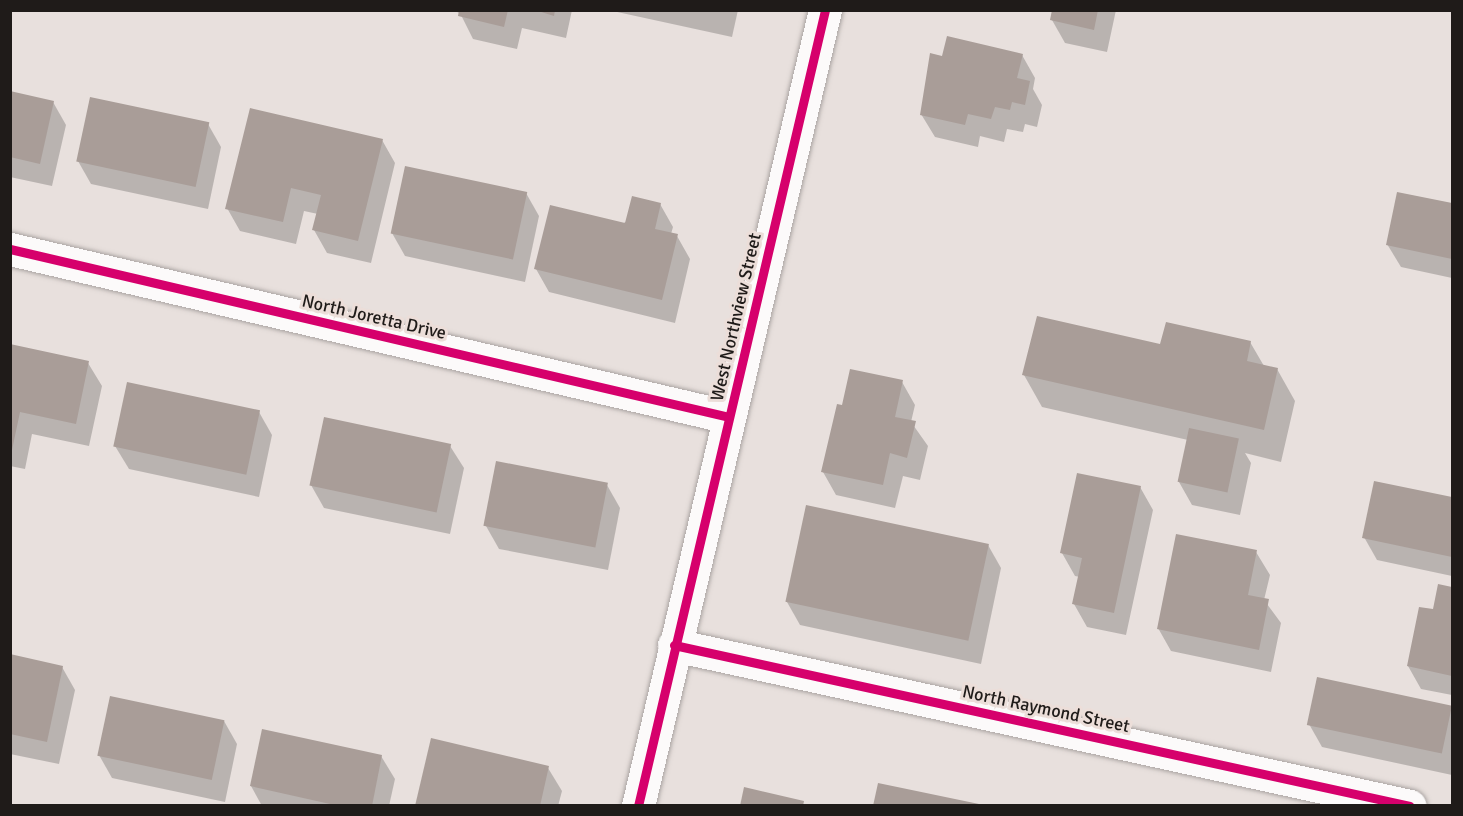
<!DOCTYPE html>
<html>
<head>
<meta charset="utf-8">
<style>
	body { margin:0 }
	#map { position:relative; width:1463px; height:816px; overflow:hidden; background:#e8e0dd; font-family:Signika,sans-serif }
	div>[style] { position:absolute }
	.shadow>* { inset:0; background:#0003 }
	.building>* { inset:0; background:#a99d98; transform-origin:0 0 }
	.roads { filter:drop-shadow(0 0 2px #aaa4a2) drop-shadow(0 0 2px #aaa4a2) }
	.minor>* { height:33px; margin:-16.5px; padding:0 16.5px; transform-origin:16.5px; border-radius:16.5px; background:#fcfafa }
	.cycleway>* { height:9px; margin:-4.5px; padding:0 4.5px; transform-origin:4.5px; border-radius:4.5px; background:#d6006c }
	span { translate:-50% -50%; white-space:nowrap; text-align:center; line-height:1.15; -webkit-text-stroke:6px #ecded9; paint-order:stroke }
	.street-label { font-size:18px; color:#1f1b19 }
	.frame { position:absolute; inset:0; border:12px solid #1f1b19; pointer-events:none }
</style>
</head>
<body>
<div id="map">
	<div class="shadow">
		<i style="clip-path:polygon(451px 10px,572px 10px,566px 38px,522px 28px,517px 49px,473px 39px,460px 13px)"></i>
		<i style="clip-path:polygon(608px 10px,738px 10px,732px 37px)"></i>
		<i style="clip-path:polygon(1054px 10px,1116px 10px,1107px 52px,1065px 43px,1052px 20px)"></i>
		<i style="clip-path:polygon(1022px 55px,1035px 78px,1033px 89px,1042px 105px,1037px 127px,1025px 124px,1023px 132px,1007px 129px,1004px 142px,980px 136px,978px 147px,935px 137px,921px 114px,943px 58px)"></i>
		<i style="clip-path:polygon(10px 92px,53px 102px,66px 125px,52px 186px,10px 177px)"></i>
		<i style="clip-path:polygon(208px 124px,221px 147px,208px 209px,91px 184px,78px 161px)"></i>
		<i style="clip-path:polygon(382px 140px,395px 163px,371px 263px,327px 253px,314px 230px,318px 214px,304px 211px,296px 244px,240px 231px,227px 208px)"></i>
		<i style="clip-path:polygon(526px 193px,539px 216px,525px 282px,405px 256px,392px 233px)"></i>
		<i style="clip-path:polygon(1398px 193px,1452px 205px,1452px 278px,1401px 267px,1387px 244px)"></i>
		<i style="clip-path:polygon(660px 204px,673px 227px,671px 234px,677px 236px,690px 259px,675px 323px,549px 292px,536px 269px)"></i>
		<i style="clip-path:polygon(1250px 342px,1264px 366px,1277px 369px,1295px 401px,1281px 462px,1245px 453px,1251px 463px,1240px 515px,1192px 505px,1179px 482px,1188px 440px,1042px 407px,1024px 375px,1161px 346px)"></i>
		<i style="clip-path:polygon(10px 346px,88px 363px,102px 386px,89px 446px,32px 434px,25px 469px,10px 466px)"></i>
		<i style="clip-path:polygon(902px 382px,915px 405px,911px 422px,928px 446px,920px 480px,903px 476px,895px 508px,836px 495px,823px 472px)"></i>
		<i style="clip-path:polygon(259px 412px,272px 435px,259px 497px,129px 469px,115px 446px)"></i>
		<i style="clip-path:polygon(450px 446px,464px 468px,450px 534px,324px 508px,311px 485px)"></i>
		<i style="clip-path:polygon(1376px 482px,1452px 499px,1452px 576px,1377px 560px,1364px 537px)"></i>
		<i style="clip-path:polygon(607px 485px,620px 508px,608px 570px,499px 549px,486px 526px)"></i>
		<i style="clip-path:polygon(1140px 487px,1153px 510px,1126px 635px,1087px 627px,1074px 604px,1080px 577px,1075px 576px,1062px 553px)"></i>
		<i style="clip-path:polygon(988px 545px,1001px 568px,981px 664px,800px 625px,787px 602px)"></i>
		<i style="clip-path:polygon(1256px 552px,1270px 575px,1264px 600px,1281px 623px,1271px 672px,1171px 651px,1158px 628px)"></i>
		<i style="clip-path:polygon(1439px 586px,1452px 589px,1452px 695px,1421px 689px,1408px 666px,1434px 611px)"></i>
		<i style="clip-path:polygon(10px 656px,62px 667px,75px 690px,59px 764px,10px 754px)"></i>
		<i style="clip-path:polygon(1318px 679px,1452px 708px,1452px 775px,1322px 747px,1309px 724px)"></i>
		<i style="clip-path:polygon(224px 721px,237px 744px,225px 802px,112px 778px,99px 755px)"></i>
		<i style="clip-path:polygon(381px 756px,395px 779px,389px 806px,262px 806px,251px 786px)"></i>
		<i style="clip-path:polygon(548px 768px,562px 791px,558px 806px,417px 806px)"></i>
	</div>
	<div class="building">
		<i style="clip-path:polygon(459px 10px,508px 10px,504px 27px,458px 16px)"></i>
		<i style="clip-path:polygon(535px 10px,555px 10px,554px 16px)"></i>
		<i style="clip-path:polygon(1052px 10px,1098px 10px,1094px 30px,1050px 20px)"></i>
		<i style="clip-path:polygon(947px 36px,1023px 54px,1017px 78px,1030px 81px,1025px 105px,1012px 102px,1010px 110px,995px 107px,991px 119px,968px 114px,965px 125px,920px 115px,930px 53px,942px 56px)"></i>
		<i style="clip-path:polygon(10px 91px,54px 101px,40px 164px,10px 157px)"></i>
		<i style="left:90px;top:97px;width:122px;height:66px;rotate:12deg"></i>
		<i style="clip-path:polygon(250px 108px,383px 139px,358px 241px,312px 230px,321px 195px,291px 188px,283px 222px,225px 209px)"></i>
		<i style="left:405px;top:166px;width:125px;height:69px;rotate:12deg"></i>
		<i style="clip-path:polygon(1397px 192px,1452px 203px,1452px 259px,1386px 245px)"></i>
		<i style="clip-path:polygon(632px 196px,661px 203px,655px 229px,678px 234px,662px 300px,534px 269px,550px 205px,625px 223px)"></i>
		<i style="clip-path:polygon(1037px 316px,1160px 344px,1166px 322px,1251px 341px,1247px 361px,1278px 368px,1264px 430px,1022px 375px)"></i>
		<i style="clip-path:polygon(10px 344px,89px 361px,76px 424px,20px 412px,12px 450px)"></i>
		<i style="clip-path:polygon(850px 369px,903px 380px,895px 417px,916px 421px,907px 458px,890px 453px,883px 485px,821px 472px,837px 404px,842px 405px)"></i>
		<i style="left:127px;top:382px;width:136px;height:66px;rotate:12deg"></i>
		<i style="left:324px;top:417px;width:130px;height:70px;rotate:12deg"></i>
		<i style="left:1189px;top:428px;width:51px;height:55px;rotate:12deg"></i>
		<i style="left:496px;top:461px;width:114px;height:66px;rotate:11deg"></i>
		<i style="clip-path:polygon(1077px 473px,1141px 486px,1114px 613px,1072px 604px,1082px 558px,1060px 553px)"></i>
		<i style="clip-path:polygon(1374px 481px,1452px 497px,1452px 557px,1362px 538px)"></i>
		<i style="left:806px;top:505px;width:187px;height:99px;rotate:12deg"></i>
		<i style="clip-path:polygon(1176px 534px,1257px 550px,1248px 595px,1269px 599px,1259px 650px,1157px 629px)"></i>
		<i style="clip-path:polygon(1438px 584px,1452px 587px,1452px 676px,1407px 666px,1419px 607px,1433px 609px)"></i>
		<i style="clip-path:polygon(10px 654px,63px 666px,47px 742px,10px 734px)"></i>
		<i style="left:1317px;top:677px;width:138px;height:49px;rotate:12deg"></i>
		<i style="left:110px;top:696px;width:117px;height:61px;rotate:12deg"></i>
		<i style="clip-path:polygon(262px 729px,382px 755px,372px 806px,339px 806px,250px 786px)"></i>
		<i style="clip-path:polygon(431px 738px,549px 766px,540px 806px,415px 806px)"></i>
		<i style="clip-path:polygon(878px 783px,979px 804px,979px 806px,873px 806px)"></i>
		<i style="clip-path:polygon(744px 787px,804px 801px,803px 806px,740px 806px)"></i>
	</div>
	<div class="roads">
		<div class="minor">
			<i style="left:10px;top:249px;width:738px;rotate:13.15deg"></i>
			<i style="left:674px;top:645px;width:753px;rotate:12.34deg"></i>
			<i style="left:638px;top:806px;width:818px;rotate:-76.78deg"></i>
		</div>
	</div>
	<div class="cycleway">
		<i style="left:10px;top:249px;width:738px;rotate:13.15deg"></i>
		<i style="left:674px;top:645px;width:753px;rotate:12.34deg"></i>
		<i style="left:638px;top:806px;width:818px;rotate:-76.78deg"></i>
	</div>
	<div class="street-label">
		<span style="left:374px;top:317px;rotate:13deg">North Joretta Drive</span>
		<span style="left:736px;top:317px;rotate:-77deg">West Northview Street</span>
		<span style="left:1046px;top:709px;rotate:12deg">North Raymond Street</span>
	</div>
	<div class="frame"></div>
</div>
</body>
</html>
